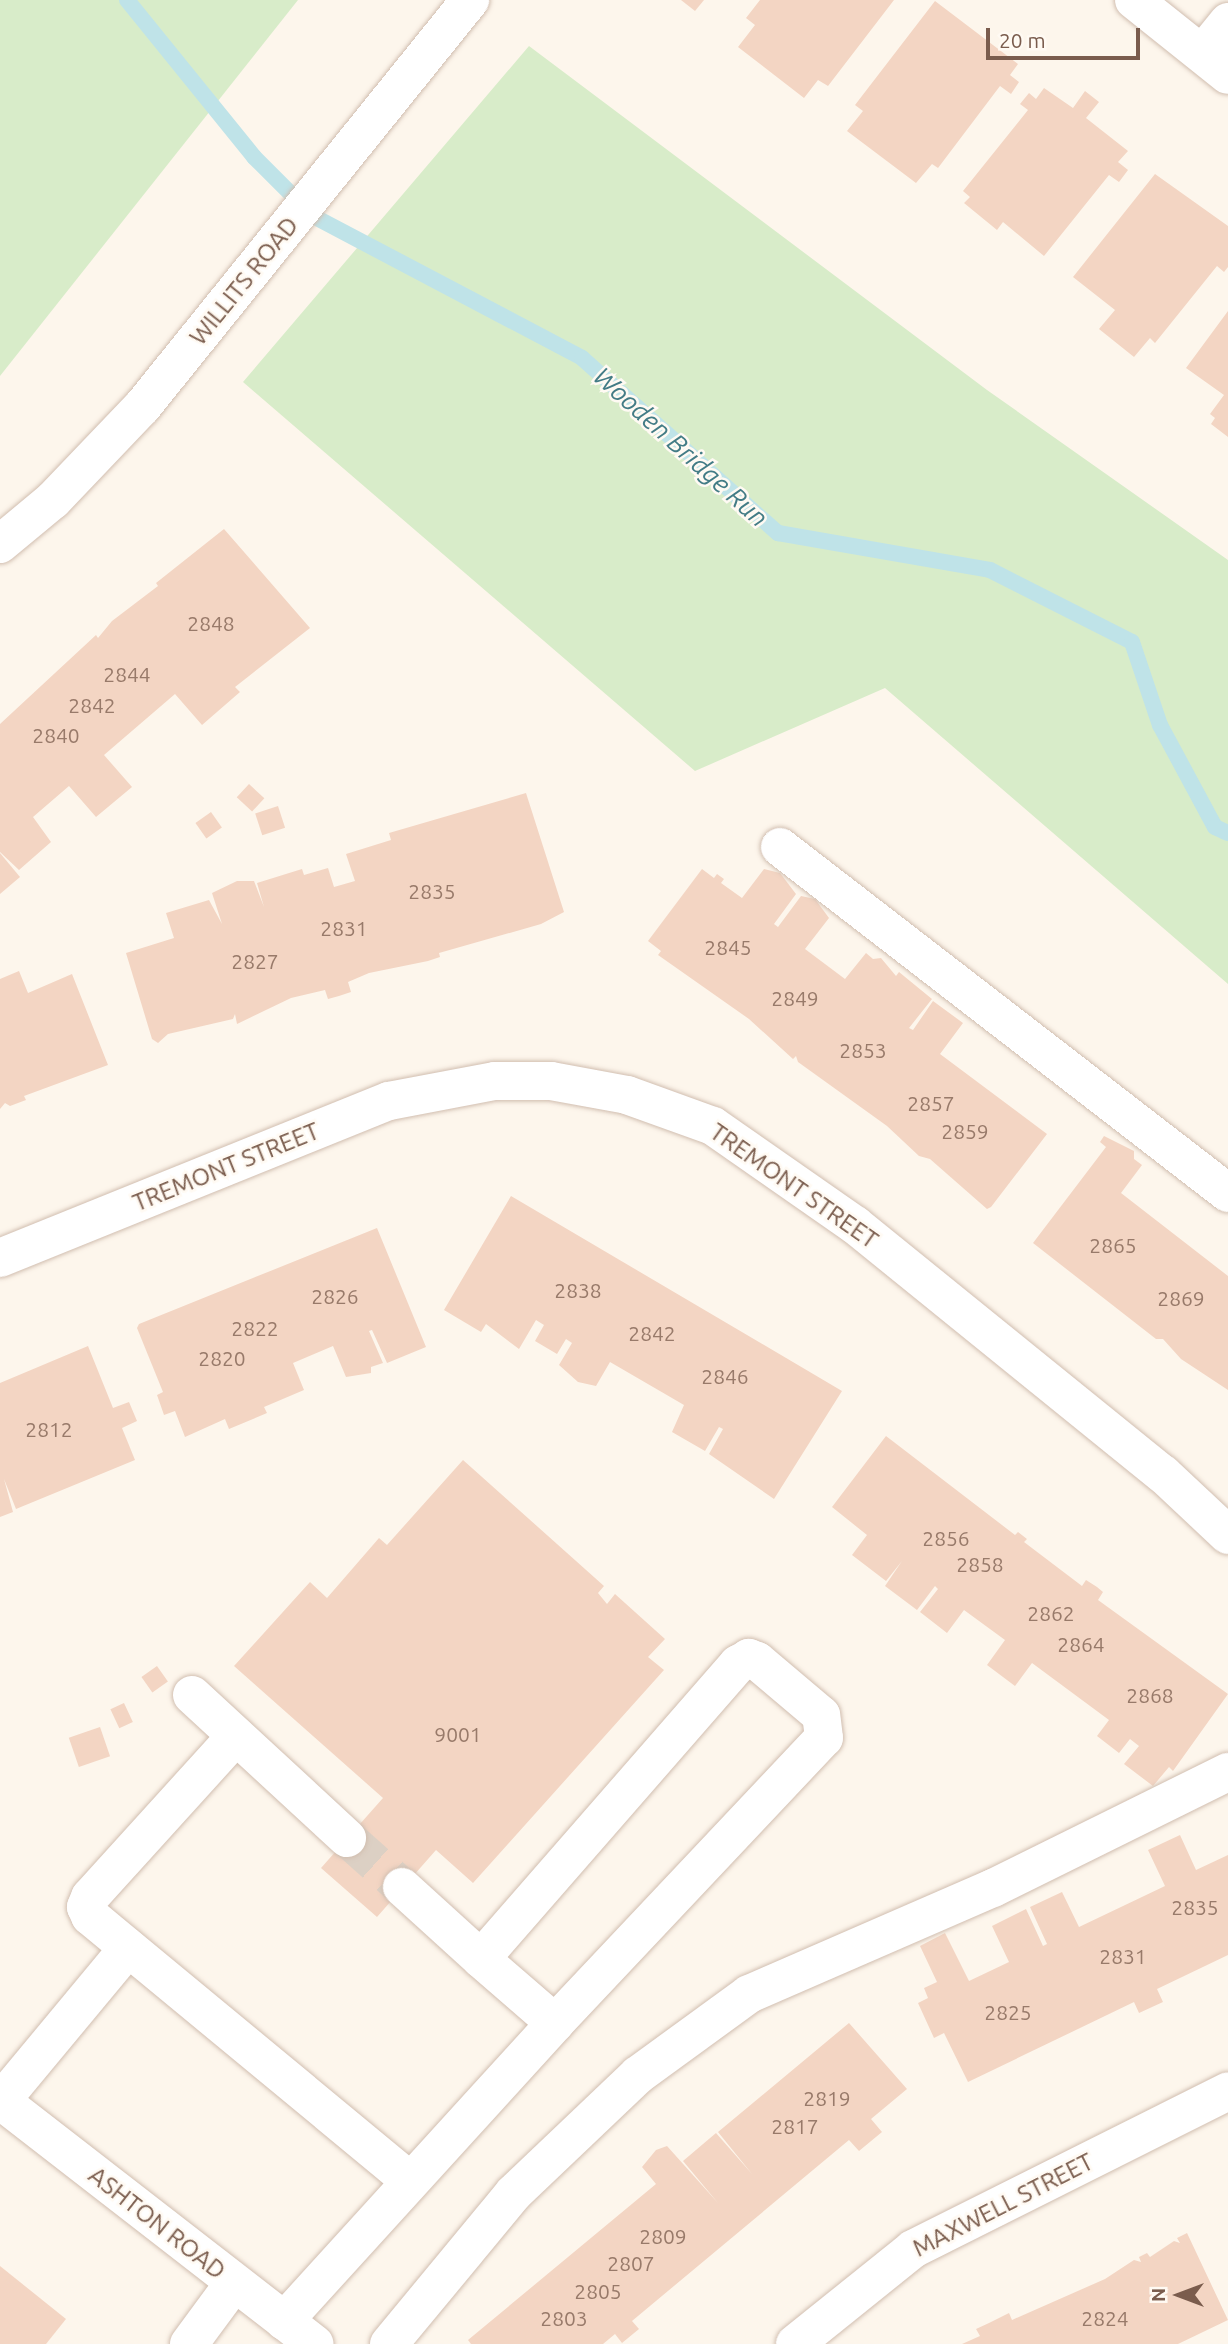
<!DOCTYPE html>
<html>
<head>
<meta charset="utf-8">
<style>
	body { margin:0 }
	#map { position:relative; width:1228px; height:2344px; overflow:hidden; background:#fdf6ec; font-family:Ubuntu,sans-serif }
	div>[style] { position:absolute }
	.green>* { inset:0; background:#d8ecc9 }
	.stream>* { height:16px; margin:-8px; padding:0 8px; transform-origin:8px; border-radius:8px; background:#bfe3e8 }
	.building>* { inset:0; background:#f3d5c3; transform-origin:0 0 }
	.minor-tunnel>* { height:38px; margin-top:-19px; transform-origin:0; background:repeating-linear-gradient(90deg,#dcd0c4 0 38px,transparent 0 57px) }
	.roads { filter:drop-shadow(0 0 2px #d1beb0) drop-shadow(0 0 2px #d1beb0) }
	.minor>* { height:38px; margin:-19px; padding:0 19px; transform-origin:19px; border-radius:19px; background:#fff }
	span { translate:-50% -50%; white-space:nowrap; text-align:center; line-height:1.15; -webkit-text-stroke:5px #fffaf3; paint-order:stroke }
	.number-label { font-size:21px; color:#987a6a }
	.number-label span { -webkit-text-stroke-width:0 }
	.street-label { font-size:24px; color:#7a5c4d }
	.water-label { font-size:26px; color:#437c86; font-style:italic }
	.north { position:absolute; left:1144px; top:2260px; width:70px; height:70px; -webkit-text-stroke:5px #fffaf3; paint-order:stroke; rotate:270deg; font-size:19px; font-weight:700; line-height:28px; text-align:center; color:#7a5c4d }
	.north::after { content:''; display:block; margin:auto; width:24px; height:32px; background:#7a5c4d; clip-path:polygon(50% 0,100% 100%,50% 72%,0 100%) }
	.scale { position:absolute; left:986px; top:28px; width:154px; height:32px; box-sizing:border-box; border:4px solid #7a5c4d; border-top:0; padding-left:9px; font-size:21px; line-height:24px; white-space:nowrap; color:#7a5c4d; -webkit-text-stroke:5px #fffaf3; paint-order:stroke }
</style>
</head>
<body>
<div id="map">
	<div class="green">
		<i style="clip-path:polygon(0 0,298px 0,0 376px)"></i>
		<i style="clip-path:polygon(529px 46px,987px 390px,1228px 560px,1228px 984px,885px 688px,695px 771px,243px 382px)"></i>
	</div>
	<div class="stream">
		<i style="left:127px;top:0;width:202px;rotate:51deg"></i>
		<i style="left:254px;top:157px;width:83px;rotate:45deg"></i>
		<i style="left:313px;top:216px;width:304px;rotate:27.8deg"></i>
		<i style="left:582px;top:358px;width:263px;rotate:41.8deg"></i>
		<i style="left:778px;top:533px;width:215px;rotate:9.9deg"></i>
		<i style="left:990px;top:570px;width:159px;rotate:26.9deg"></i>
		<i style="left:1132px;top:642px;width:88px;rotate:71.4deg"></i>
		<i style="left:1160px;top:725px;width:116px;rotate:61.7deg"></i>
		<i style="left:1215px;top:827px;width:14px;rotate:25deg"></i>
	</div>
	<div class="building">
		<i style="clip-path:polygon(681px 0,704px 0,695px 11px)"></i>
		<i style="clip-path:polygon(760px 0,894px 0,828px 86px,818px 80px,804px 98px,738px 47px,755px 25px,746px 18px)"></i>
		<i style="clip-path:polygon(935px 1px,1018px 64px,1010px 75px,1019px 82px,1011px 94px,1000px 86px,938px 168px,932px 164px,916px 183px,847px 131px,863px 111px,855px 105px)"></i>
		<i style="clip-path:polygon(1044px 88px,1073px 108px,1085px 91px,1099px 102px,1086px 118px,1128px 151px,1118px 162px,1128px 170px,1119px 182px,1109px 175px,1044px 256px,1003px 222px,997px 230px,964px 203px,970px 197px,963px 191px,1028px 110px,1020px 104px,1029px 93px,1036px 99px)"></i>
		<i style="clip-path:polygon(1155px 174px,1228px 226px,1228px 267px,1224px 272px,1217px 266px,1155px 343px,1150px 338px,1134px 357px,1099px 329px,1115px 310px,1073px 277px)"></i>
		<i style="clip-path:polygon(1228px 311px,1228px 437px,1211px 424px,1215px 418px,1210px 414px,1224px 395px,1186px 368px)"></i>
		<i style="clip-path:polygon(224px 529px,310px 628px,235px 687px,240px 692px,202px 725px,175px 694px,104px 755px,132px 787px,96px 817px,69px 786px,33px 817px,51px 842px,19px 870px,0 852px,0 724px,96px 635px,98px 638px,112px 621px,158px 586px,156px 583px)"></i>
		<i style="left:249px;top:784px;width:21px;height:18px;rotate:43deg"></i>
		<i style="clip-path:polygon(526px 793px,564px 912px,541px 924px,439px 953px,440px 957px,428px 961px,369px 973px,348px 982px,351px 992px,339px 996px,328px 999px,325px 990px,291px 998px,237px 1024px,235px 1014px,233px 1019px,168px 1034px,158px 1043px,152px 1039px,126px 953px,174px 938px,166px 913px,209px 900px,222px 924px,212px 893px,237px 881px,254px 881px,264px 907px,257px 883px,302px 869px,304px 875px,328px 868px,334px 887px,355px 881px,346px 854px,391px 840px,389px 833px)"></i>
		<i style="left:278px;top:806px;width:23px;height:24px;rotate:72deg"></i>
		<i style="left:211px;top:812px;width:19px;height:19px;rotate:55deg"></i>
		<i style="clip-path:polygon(0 853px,20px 877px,0 894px)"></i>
		<i style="clip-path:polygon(702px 869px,714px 878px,717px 874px,724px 879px,721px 883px,742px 898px,764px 869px,780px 873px,796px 894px,774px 924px,778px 927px,801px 896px,815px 899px,829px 918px,805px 949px,845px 979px,866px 953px,873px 959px,881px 958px,896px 976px,899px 972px,932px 999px,909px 1028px,913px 1030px,933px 1001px,963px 1023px,940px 1054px,1047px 1134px,991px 1207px,987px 1209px,930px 1159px,919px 1156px,887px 1126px,798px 1062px,796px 1056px,793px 1059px,749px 1019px,658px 955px,661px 951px,648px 941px)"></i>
		<i style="clip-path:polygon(19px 971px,28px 993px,72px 974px,108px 1065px,24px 1096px,26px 1100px,10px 1106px,5px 1103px,0 1109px,0 979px)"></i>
		<i style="clip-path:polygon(1104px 1136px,1134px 1151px,1134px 1159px,1142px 1165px,1121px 1193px,1228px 1276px,1228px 1390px,1181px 1359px,1163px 1339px,1156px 1339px,1033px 1243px,1106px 1147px,1100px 1142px)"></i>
		<i style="clip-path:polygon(511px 1196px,842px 1391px,774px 1499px,709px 1454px,723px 1429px,719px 1427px,705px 1451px,672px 1432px,684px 1405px,610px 1362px,596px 1386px,578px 1382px,559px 1365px,572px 1343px,566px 1339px,557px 1354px,535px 1341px,544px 1325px,536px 1320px,519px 1349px,486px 1324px,481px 1332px,444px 1310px)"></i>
		<i style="clip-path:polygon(377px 1228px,426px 1347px,387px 1363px,372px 1330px,369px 1331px,383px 1363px,371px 1367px,371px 1373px,346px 1377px,333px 1346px,293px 1363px,304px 1390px,264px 1407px,267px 1413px,229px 1429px,225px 1419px,185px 1437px,175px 1411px,164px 1415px,157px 1395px,163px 1392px,137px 1328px,139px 1324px)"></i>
		<i style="clip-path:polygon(88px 1346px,113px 1408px,129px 1402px,137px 1421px,122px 1428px,135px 1460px,16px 1509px,4px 1479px,13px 1512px,0 1517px,0 1383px)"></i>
		<i style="clip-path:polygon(886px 1436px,1015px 1535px,1018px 1532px,1027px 1539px,1024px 1542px,1082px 1586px,1086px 1580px,1097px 1587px,1103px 1592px,1098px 1600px,1228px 1694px,1173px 1771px,1169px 1767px,1153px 1786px,1124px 1764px,1139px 1746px,1130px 1739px,1119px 1753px,1097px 1736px,1109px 1720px,1032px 1663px,1015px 1686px,987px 1665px,1005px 1640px,964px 1610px,947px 1633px,920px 1612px,938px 1589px,935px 1586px,917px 1610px,885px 1586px,902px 1561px,886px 1581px,852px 1555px,867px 1535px,832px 1507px)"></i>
		<i style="clip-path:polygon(463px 1460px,604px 1586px,598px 1593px,607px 1604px,615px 1594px,665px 1639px,648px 1657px,664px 1670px,473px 1883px,436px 1850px,377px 1917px,321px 1868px,383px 1798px,234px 1666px,310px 1582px,327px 1598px,379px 1538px,387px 1545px)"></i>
		<i style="left:157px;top:1666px;width:19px;height:19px;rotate:55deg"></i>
		<i style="left:124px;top:1703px;width:21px;height:15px;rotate:65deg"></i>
		<i style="left:100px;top:1727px;width:31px;height:33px;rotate:71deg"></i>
		<i style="clip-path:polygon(1180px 1835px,1196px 1870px,1228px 1855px,1228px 1955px,1157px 1989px,1163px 2002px,1139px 2013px,1134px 2002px,968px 2082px,944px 2033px,934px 2038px,918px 2003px,928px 1998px,924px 1988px,937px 1982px,920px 1946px,945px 1933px,969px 1981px,1009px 1962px,992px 1926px,1026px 1909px,1043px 1946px,1047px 1944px,1030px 1907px,1062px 1892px,1079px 1927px,1165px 1886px,1148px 1850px)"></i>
		<i style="clip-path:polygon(849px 2023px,907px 2089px,871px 2119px,882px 2132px,859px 2151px,849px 2140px,632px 2321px,639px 2329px,622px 2343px,615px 2334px,603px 2344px,471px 2344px,468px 2340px,656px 2184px,642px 2167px,656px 2150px,667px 2146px,718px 2203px,683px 2161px,716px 2133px,752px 2174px,718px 2132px)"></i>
		<i style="clip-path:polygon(1187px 2233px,1228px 2320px,1178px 2344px,962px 2344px,980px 2336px,976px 2329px,989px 2323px,1009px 2313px,1012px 2320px,1105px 2279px,1134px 2260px,1141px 2262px,1139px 2257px,1147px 2253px,1150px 2257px,1174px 2241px,1180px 2243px,1177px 2238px)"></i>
		<i style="clip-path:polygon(0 2266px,66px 2319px,46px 2344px,0 2344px)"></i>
	</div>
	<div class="minor-tunnel">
		<i style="left:347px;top:1838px;width:74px;rotate:41.7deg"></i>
	</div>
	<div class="roads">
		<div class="minor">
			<i style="left:1134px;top:0;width:120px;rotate:38.6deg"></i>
			<i style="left:1203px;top:53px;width:40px;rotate:-51deg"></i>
			<i style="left:0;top:544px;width:69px;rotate:-39.7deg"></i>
			<i style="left:53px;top:500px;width:129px;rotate:-46.3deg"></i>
			<i style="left:142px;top:407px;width:523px;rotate:-51.13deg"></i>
			<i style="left:780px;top:847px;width:566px;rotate:37.68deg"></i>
			<i style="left:0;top:1258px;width:419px;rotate:-22deg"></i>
			<i style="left:389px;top:1101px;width:108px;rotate:-10.7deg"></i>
			<i style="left:495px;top:1081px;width:56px"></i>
			<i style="left:551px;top:1081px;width:77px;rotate:10.4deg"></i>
			<i style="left:627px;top:1095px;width:91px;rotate:19.8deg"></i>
			<i style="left:713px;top:1126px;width:173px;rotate:34.9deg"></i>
			<i style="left:855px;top:1225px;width:396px;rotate:39deg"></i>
			<i style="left:1163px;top:1474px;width:89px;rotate:43.2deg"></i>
			<i style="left:192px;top:1695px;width:211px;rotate:42.7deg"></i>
			<i style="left:236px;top:1736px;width:217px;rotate:132.2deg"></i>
			<i style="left:90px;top:1897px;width:11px;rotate:112deg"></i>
			<i style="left:86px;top:1907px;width:10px;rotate:66deg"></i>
			<i style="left:90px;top:1916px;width:415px;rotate:39.6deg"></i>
			<i style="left:402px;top:1887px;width:107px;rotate:42.3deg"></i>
			<i style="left:0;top:2100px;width:398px;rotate:37.8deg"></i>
			<i style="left:1px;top:2101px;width:199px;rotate:-50.3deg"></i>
			<i style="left:284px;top:2321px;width:403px;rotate:-47.7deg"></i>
			<i style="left:555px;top:2023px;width:392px;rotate:-46.7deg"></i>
			<i style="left:824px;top:1738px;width:23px;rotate:-97deg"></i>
			<i style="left:821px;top:1715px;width:84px;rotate:-139.8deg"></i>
			<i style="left:757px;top:1661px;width:9px;rotate:-159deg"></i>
			<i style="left:749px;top:1658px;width:13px;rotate:151deg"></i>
			<i style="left:738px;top:1664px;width:391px;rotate:131.1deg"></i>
			<i style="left:481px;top:1959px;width:98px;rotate:40.9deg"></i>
			<i style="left:189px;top:2344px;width:76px;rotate:-53.6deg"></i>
			<i style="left:389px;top:2344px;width:196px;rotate:-50.4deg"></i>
			<i style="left:514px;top:2193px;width:171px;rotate:-43.6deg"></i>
			<i style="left:638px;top:2075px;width:137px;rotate:-36.1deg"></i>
			<i style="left:749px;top:1994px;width:266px;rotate:-23.5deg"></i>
			<i style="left:993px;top:1888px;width:262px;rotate:-26.3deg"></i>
			<i style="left:795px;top:2344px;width:151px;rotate:-38.8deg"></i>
			<i style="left:913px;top:2249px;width:352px;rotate:-26.6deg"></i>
		</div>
	</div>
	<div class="number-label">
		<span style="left:211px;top:623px">2848</span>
		<span style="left:127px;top:674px">2844</span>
		<span style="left:92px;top:705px">2842</span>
		<span style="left:56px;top:735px">2840</span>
		<span style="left:432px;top:891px">2835</span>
		<span style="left:344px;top:928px">2831</span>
		<span style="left:728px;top:947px">2845</span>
		<span style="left:255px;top:961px">2827</span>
		<span style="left:795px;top:998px">2849</span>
		<span style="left:863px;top:1050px">2853</span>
		<span style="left:931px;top:1103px">2857</span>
		<span style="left:965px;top:1131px">2859</span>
		<span style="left:1113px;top:1245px">2865</span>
		<span style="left:578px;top:1290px">2838</span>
		<span style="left:335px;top:1296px">2826</span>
		<span style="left:1181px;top:1298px">2869</span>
		<span style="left:255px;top:1328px">2822</span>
		<span style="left:652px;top:1333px">2842</span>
		<span style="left:222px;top:1358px">2820</span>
		<span style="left:725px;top:1376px">2846</span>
		<span style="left:49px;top:1429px">2812</span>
		<span style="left:946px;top:1538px">2856</span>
		<span style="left:980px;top:1564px">2858</span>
		<span style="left:1051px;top:1613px">2862</span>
		<span style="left:1081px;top:1644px">2864</span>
		<span style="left:1150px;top:1695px">2868</span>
		<span style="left:458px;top:1734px">9001</span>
		<span style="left:1195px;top:1907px">2835</span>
		<span style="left:1123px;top:1956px">2831</span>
		<span style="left:1008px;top:2012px">2825</span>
		<span style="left:827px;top:2098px">2819</span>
		<span style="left:795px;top:2126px">2817</span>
		<span style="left:663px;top:2236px">2809</span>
		<span style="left:631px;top:2263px">2807</span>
		<span style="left:598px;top:2291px">2805</span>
		<span style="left:564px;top:2318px">2803</span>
		<span style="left:1105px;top:2318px">2824</span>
	</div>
	<div class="street-label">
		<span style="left:244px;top:281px;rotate:-51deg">WILLITS ROAD</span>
		<span style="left:226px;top:1167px;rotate:-22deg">TREMONT STREET</span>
		<span style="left:794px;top:1186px;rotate:35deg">TREMONT STREET</span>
		<span style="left:1003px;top:2205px;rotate:-27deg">MAXWELL STREET</span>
		<span style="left:157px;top:2223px;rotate:38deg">ASHTON ROAD</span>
	</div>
	<div class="water-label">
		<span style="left:681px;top:447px;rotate:42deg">Wooden Bridge Run</span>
	</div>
	<div class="north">N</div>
	<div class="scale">20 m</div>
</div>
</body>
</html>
